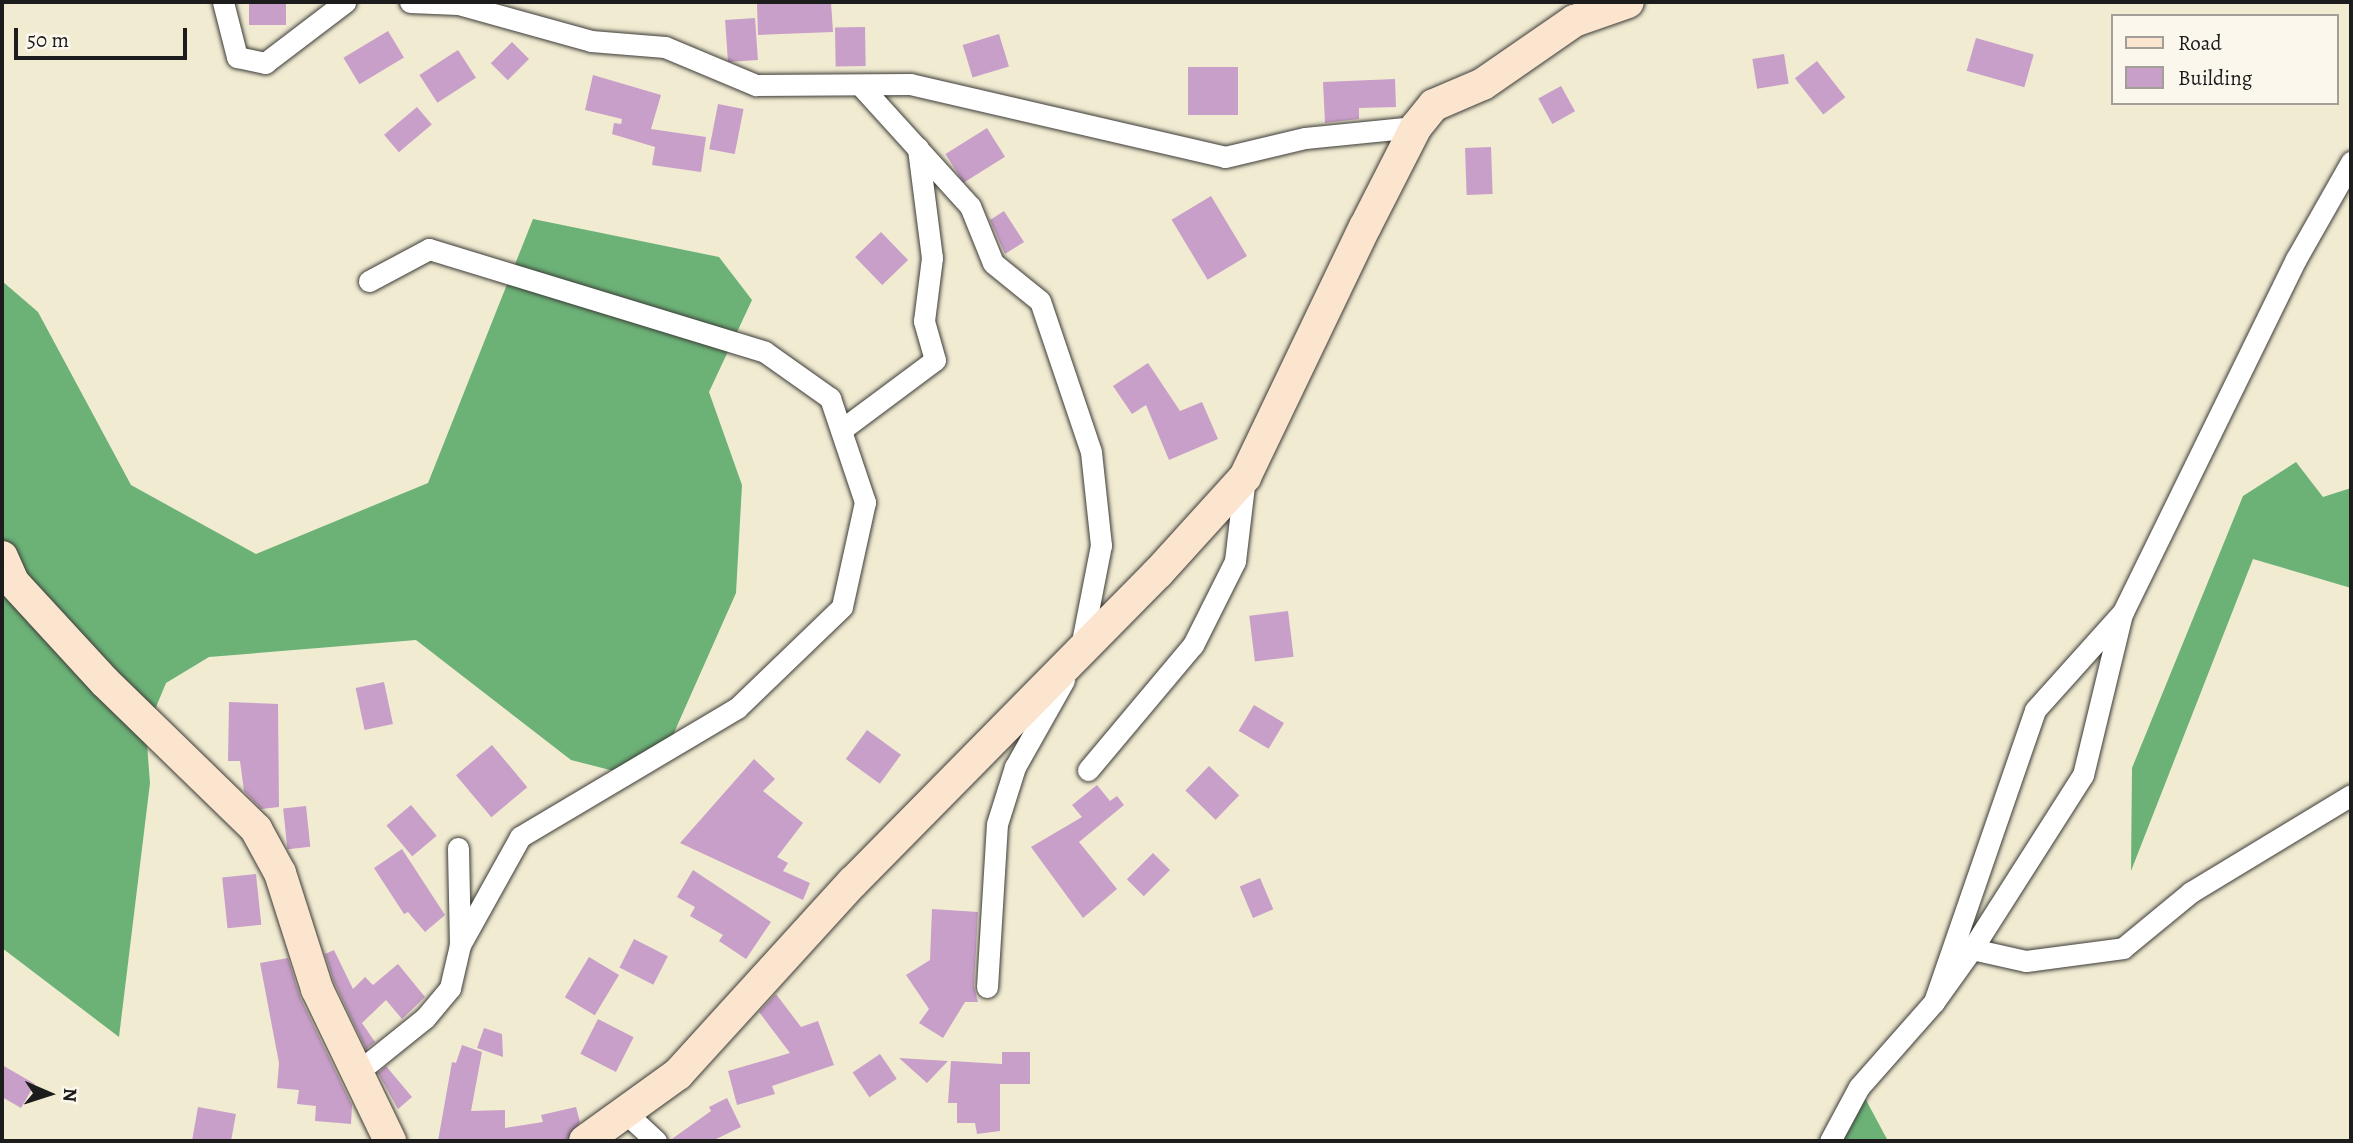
<!DOCTYPE html>
<html>
<head>
<meta charset="utf-8">
<style>
	body { margin:0 }
	#map { position:relative; width:2353px; height:1143px; overflow:hidden; background:#f1ebd2; font-family:Alegreya,serif }
	div>[style] { position:absolute }
	.forest>* { inset:0; background:#6cb277 }
	.building>* { inset:0; background:#c89fc8; transform-origin:0 0 }
	.roads { filter:drop-shadow(0 0 2px #3c3b37) drop-shadow(0 0 2px #3c3b37) }
	.street>* { height:21px; margin:-10.5px; padding:0 10.5px; transform-origin:10.5px; border-radius:10.5px; background:#fff }
	.secondary>* { height:32px; margin:-16px; padding:0 16px; transform-origin:16px; border-radius:16px; background:#fbe5cf }
	span { translate:-50% -50%; white-space:nowrap; text-align:center; line-height:1.15; -webkit-text-stroke:5px #fbf7ec; paint-order:stroke }
	.frame { position:absolute; inset:0; border:4px solid #1c1c1c; pointer-events:none }
	.legend { position:absolute; left:2111px; top:14px; width:228px; height:91px; box-sizing:border-box; background:#fbf7ec; border:2px solid #a29f99; margin:0; padding:9px 12px; list-style:none; font-size:21px; color:#1c1c1c }
	.legend li { display:flex; align-items:center; gap:14px; height:35px }
	.legend b { width:35px; border:2px solid #a29f99 }
	.north { position:absolute; left:14px; top:1059px; width:70px; height:70px; -webkit-text-stroke:5px #fbf7ec; paint-order:stroke; rotate:93deg; font-size:19px; font-weight:700; line-height:28px; text-align:center; color:#1c1c1c }
	.north::after { content:''; display:block; margin:auto; width:24px; height:32px; background:#1c1c1c; clip-path:polygon(50% 0,100% 100%,50% 72%,0 100%) }
	.scale { position:absolute; left:14px; top:28px; width:173px; height:32px; box-sizing:border-box; border:4px solid #1c1c1c; border-top:0; padding-left:9px; font-size:21px; line-height:24px; white-space:nowrap; color:#1c1c1c; -webkit-text-stroke:5px #fbf7ec; paint-order:stroke }
</style>
</head>
<body>
<div id="map">
	<div class="forest">
		<i style="clip-path:polygon(533px 219px,719px 257px,752px 300px,709px 392px,742px 485px,736px 593px,669px 744px,622px 773px,571px 760px,416px 640px,209px 657px,166px 683px,146px 731px,150px 783px,119px 1037px,2px 948px,2px 281px,38px 312px,131px 485px,256px 554px,428px 483px)"></i>
		<i style="clip-path:polygon(2296px 462px,2323px 497px,2351px 488px,2351px 588px,2253px 559px,2131px 871px,2132px 768px,2243px 496px)"></i>
		<i style="clip-path:polygon(1859px 1087px,1888px 1141px,1830px 1141px)"></i>
	</div>
	<div class="building">
		<i style="left:249px;top:2px;width:37px;height:23px"></i>
		<i style="clip-path:polygon(774px 2px,831px 2px,833px 32px,758px 35px,757px 4px)"></i>
		<i style="left:755px;top:18px;width:42px;height:30px;rotate:86deg"></i>
		<i style="left:865px;top:27px;width:39px;height:30px;rotate:89deg"></i>
		<i style="left:388px;top:31px;width:31px;height:52px;rotate:59deg"></i>
		<i style="left:999px;top:34px;width:34px;height:38px;rotate:73deg"></i>
		<i style="left:1976px;top:38px;width:60px;height:34px;rotate:16deg"></i>
		<i style="left:512px;top:42px;width:24px;height:30px;rotate:45deg"></i>
		<i style="left:458px;top:50px;width:33px;height:46px;rotate:57deg"></i>
		<i style="left:1784px;top:54px;width:30px;height:32px;rotate:81deg"></i>
		<i style="left:1817px;top:61px;width:46px;height:28px;rotate:52deg"></i>
		<i style="left:1188px;top:67px;width:50px;height:48px"></i>
		<i style="clip-path:polygon(593px 75px,661px 95px,651px 129px,706px 137px,701px 172px,652px 165px,655px 147px,612px 134px,614px 123px,621px 124px,622px 119px,585px 110px)"></i>
		<i style="clip-path:polygon(1395px 79px,1396px 107px,1359px 108px,1359px 119px,1325px 123px,1323px 82px)"></i>
		<i style="left:1561px;top:86px;width:29px;height:26px;rotate:61deg"></i>
		<i style="left:718px;top:104px;width:26px;height:46px;rotate:11deg"></i>
		<i style="left:417px;top:107px;width:23px;height:43px;rotate:50deg"></i>
		<i style="left:987px;top:128px;width:34px;height:49px;rotate:58deg"></i>
		<i style="left:1491px;top:147px;width:47px;height:26px;rotate:88deg"></i>
		<i style="left:1211px;top:196px;width:70px;height:46px;rotate:59deg"></i>
		<i style="clip-path:polygon(1004px 211px,1024px 242px,1005px 254px,990px 220px)"></i>
		<i style="left:881px;top:232px;width:39px;height:36px;rotate:46deg"></i>
		<i style="clip-path:polygon(1148px 363px,1180px 411px,1202px 402px,1218px 439px,1169px 460px,1146px 405px,1132px 414px,1113px 386px)"></i>
		<i style="left:1288px;top:611px;width:46px;height:39px;rotate:83deg"></i>
		<i style="left:384px;top:682px;width:43px;height:29px;rotate:78deg"></i>
		<i style="clip-path:polygon(229px 702px,278px 704px,279px 807px,261px 809px,244px 791px,240px 761px,228px 761px)"></i>
		<i style="left:1254px;top:705px;width:35px;height:30px;rotate:31deg"></i>
		<i style="left:867px;top:730px;width:42px;height:36px;rotate:36deg"></i>
		<i style="left:492px;top:745px;width:55px;height:47px;rotate:50deg"></i>
		<i style="clip-path:polygon(754px 759px,775px 779px,763px 791px,803px 823px,777px 857px,788px 863px,783px 871px,810px 883px,803px 900px,680px 843px)"></i>
		<i style="left:1209px;top:766px;width:42px;height:34px;rotate:44deg"></i>
		<i style="clip-path:polygon(1097px 785px,1110px 801px,1117px 796px,1124px 805px,1079px 842px,1117px 889px,1083px 918px,1031px 847px,1082px 817px,1072px 805px)"></i>
		<i style="left:411px;top:805px;width:40px;height:32px;rotate:50deg"></i>
		<i style="left:306px;top:806px;width:41px;height:23px;rotate:84deg"></i>
		<i style="clip-path:polygon(402px 849px,445px 915px,425px 932px,408px 912px,404px 914px,374px 868px)"></i>
		<i style="left:1153px;top:853px;width:24px;height:37px;rotate:45deg"></i>
		<i style="clip-path:polygon(693px 870px,771px 922px,746px 959px,719px 941px,723px 935px,690px 916px,695px 907px,677px 897px)"></i>
		<i style="left:256px;top:874px;width:51px;height:34px;rotate:84deg"></i>
		<i style="left:1260px;top:878px;width:34px;height:22px;rotate:67deg"></i>
		<i style="clip-path:polygon(932px 909px,978px 912px,974px 986px,978px 1002px,965px 1002px,943px 1038px,919px 1023px,929px 1009px,906px 975px,930px 960px)"></i>
		<i style="left:634px;top:939px;width:38px;height:32px;rotate:27deg"></i>
		<i style="clip-path:polygon(334px 950px,353px 989px,365px 977px,373px 985px,398px 964px,425px 997px,402px 1019px,386px 1000px,362px 1023px,375px 1042px,366px 1049px,334px 982px,325px 954px)"></i>
		<i style="left:589px;top:957px;width:35px;height:47px;rotate:31deg"></i>
		<i style="clip-path:polygon(288px 958px,300px 997px,352px 1105px,351px 1124px,315px 1121px,316px 1106px,297px 1104px,299px 1090px,277px 1088px,279px 1063px,260px 963px)"></i>
		<i style="clip-path:polygon(776px 994px,801px 1027px,818px 1021px,834px 1065px,772px 1086px,775px 1094px,737px 1105px,728px 1071px,790px 1053px,759px 1012px)"></i>
		<i style="left:598px;top:1019px;width:40px;height:39px;rotate:27deg"></i>
		<i style="clip-path:polygon(484px 1028px,502px 1034px,503px 1057px,477px 1048px)"></i>
		<i style="clip-path:polygon(462px 1045px,482px 1052px,471px 1111px,505px 1110px,505px 1128px,543px 1122px,541px 1115px,576px 1107px,580px 1122px,567px 1141px,438px 1141px,452px 1062px,456px 1063px)"></i>
		<i style="clip-path:polygon(1002px 1052px,1030px 1052px,1030px 1084px,1000px 1084px,1000px 1131px,977px 1134px,975px 1123px,957px 1123px,957px 1103px,948px 1103px,951px 1061px,1002px 1064px)"></i>
		<i style="left:880px;top:1054px;width:30px;height:33px;rotate:56deg"></i>
		<i style="clip-path:polygon(899px 1058px,948px 1061px,927px 1083px)"></i>
		<i style="clip-path:polygon(2px 1065px,35px 1084px,21px 1108px,2px 1097px)"></i>
		<i style="clip-path:polygon(386px 1066px,412px 1097px,398px 1109px,378px 1073px)"></i>
		<i style="clip-path:polygon(727px 1098px,741px 1127px,712px 1141px,669px 1141px,711px 1111px,709px 1107px)"></i>
		<i style="clip-path:polygon(198px 1107px,236px 1114px,231px 1141px,192px 1141px)"></i>
	</div>
	<div class="roads">
		<div class="street">
			<i style="left:223px;top:2px;width:57px;rotate:75.7deg"></i>
			<i style="left:237px;top:57px;width:29px;rotate:12deg"></i>
			<i style="left:265px;top:63px;width:101px;rotate:-37.3deg"></i>
			<i style="left:410px;top:2px;width:48px;rotate:2.4deg"></i>
			<i style="left:458px;top:4px;width:138px;rotate:15.5deg"></i>
			<i style="left:591px;top:41px;width:74px;rotate:4.6deg"></i>
			<i style="left:665px;top:47px;width:99px;rotate:22.7deg"></i>
			<i style="left:756px;top:85px;width:154px;rotate:-0.4deg"></i>
			<i style="left:910px;top:84px;width:323px;rotate:13deg"></i>
			<i style="left:1225px;top:157px;width:82px;rotate:-13.4deg"></i>
			<i style="left:1305px;top:138px;width:112px;rotate:-5.7deg"></i>
			<i style="left:861px;top:86px;width:162px;rotate:47.8deg"></i>
			<i style="left:970px;top:206px;width:61px;rotate:68deg"></i>
			<i style="left:993px;top:263px;width:60px;rotate:39deg"></i>
			<i style="left:1040px;top:301px;width:159px;rotate:71.3deg"></i>
			<i style="left:1091px;top:452px;width:94px;rotate:83.9deg"></i>
			<i style="left:1101px;top:545px;width:109px;rotate:101.1deg"></i>
			<i style="left:369px;top:281px;width:68px;rotate:-28.1deg"></i>
			<i style="left:429px;top:249px;width:351px;rotate:17deg"></i>
			<i style="left:765px;top:352px;width:80px;rotate:35.3deg"></i>
			<i style="left:830px;top:398px;width:110px;rotate:71.4deg"></i>
			<i style="left:865px;top:502px;width:107px;rotate:102.4deg"></i>
			<i style="left:842px;top:607px;width:146px;rotate:136.1deg"></i>
			<i style="left:737px;top:708px;width:252px;rotate:149.3deg"></i>
			<i style="left:520px;top:837px;width:124px;rotate:119.1deg"></i>
			<i style="left:841px;top:430px;width:117px;rotate:-36.7deg"></i>
			<i style="left:935px;top:360px;width:41px;rotate:-105.8deg"></i>
			<i style="left:924px;top:321px;width:64px;rotate:-82.8deg"></i>
			<i style="left:932px;top:258px;width:111px;rotate:-97.3deg"></i>
			<i style="left:1088px;top:770px;width:163px;rotate:-50deg"></i>
			<i style="left:1193px;top:645px;width:94px;rotate:-63.4deg"></i>
			<i style="left:1235px;top:561px;width:85px;rotate:-83.2deg"></i>
			<i style="left:1972px;top:949px;width:206px;rotate:-57.5deg"></i>
			<i style="left:2083px;top:775px;width:166px;rotate:-76.4deg"></i>
			<i style="left:987px;top:987px;width:163px;rotate:-86.5deg"></i>
			<i style="left:997px;top:824px;width:60px;rotate:-72.5deg"></i>
			<i style="left:1015px;top:767px;width:100px;rotate:-60.6deg"></i>
			<i style="left:1934px;top:1002px;width:309px;rotate:-70.9deg"></i>
			<i style="left:2035px;top:710px;width:132px;rotate:-48.1deg"></i>
			<i style="left:2123px;top:612px;width:393px;rotate:-63.9deg"></i>
			<i style="left:2296px;top:259px;width:112px;rotate:-60.4deg"></i>
			<i style="left:359px;top:1071px;width:85px;rotate:-38.8deg"></i>
			<i style="left:425px;top:1018px;width:39px;rotate:-50deg"></i>
			<i style="left:450px;top:988px;width:44px;rotate:-76.9deg"></i>
			<i style="left:460px;top:945px;width:97px;rotate:-91.2deg"></i>
			<i style="left:627px;top:1114px;width:40px;rotate:43deg"></i>
			<i style="left:1830px;top:1141px;width:61px;rotate:-61.8deg"></i>
			<i style="left:1859px;top:1087px;width:113px;rotate:-48.6deg"></i>
			<i style="left:1934px;top:1002px;width:65px;rotate:-54.4deg"></i>
			<i style="left:1972px;top:949px;width:55px;rotate:12.5deg"></i>
			<i style="left:2026px;top:961px;width:98px;rotate:-7.6deg"></i>
			<i style="left:2123px;top:948px;width:88px;rotate:-39.5deg"></i>
			<i style="left:2191px;top:892px;width:187px;rotate:-31.2deg"></i>
		</div>
		<div class="secondary">
			<i style="left:2px;top:557px;width:27px;rotate:66deg"></i>
			<i style="left:13px;top:582px;width:136px;rotate:47.4deg"></i>
			<i style="left:105px;top:682px;width:211px;rotate:44.2deg"></i>
			<i style="left:256px;top:829px;width:50px;rotate:61.4deg"></i>
			<i style="left:280px;top:873px;width:122px;rotate:72.3deg"></i>
			<i style="left:317px;top:989px;width:169px;rotate:64.3deg"></i>
			<i style="left:585px;top:1141px;width:115px;rotate:-35.8deg"></i>
			<i style="left:678px;top:1074px;width:260px;rotate:-47.7deg"></i>
			<i style="left:853px;top:882px;width:434px;rotate:-45.4deg"></i>
			<i style="left:1158px;top:573px;width:130px;rotate:-47.8deg"></i>
			<i style="left:1245px;top:477px;width:277px;rotate:-64.4deg"></i>
			<i style="left:1365px;top:227px;width:112px;rotate:-63deg"></i>
			<i style="left:1416px;top:127px;width:28px;rotate:-51deg"></i>
			<i style="left:1434px;top:105px;width:53px;rotate:-23.2deg"></i>
			<i style="left:1483px;top:84px;width:111px;rotate:-34.7deg"></i>
			<i style="left:1574px;top:21px;width:57px;rotate:-19.4deg"></i>
		</div>
	</div>
	<div class="frame"></div>
	<ul class="legend">
	<li><b style="height:9px;background:#fbe5cf"></b>Road</li>
	<li><b style="height:19px;background:#c89fc8"></b>Building</li>
	</ul>
	<div class="north">N</div>
	<div class="scale">50 m</div>
</div>
</body>
</html>
